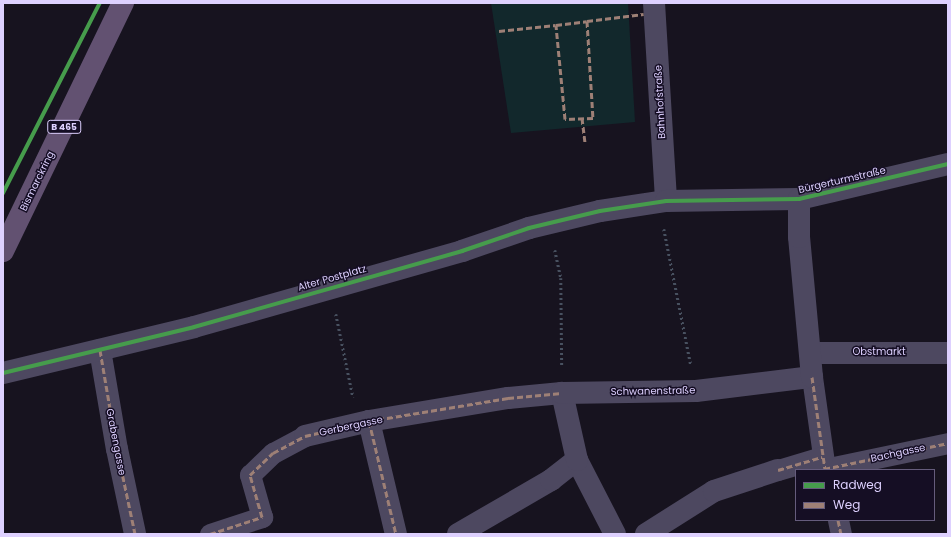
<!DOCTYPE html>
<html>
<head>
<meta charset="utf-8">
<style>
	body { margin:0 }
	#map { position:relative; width:951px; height:537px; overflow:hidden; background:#17131f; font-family:Poppins,sans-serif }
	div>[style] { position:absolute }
	.green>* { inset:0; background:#12282c }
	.path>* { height:2.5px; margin-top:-1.25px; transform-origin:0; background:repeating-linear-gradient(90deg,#485160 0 2px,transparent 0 5px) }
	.pedestrian>* { height:21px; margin:-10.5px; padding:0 10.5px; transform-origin:10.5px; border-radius:10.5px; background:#4d4860 }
	.minor>* { height:22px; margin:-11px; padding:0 11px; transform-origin:11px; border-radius:11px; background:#4d4860 }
	.primary>* { height:22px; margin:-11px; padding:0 11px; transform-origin:11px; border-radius:11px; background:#625171 }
	.quiet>* { height:3px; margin-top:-1.5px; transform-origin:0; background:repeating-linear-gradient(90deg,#9e8076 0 6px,transparent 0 9px) }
	.cycleway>* { height:4px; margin:-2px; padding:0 2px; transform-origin:2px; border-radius:2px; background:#469c4c }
	span { translate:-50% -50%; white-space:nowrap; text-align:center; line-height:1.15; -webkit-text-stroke:3px #150e24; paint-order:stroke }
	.shield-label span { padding:1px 3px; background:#150e24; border:1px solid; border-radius:3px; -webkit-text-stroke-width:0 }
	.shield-label { font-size:9px; color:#ded1ff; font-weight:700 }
	.street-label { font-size:10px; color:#ded1ff }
	.frame { position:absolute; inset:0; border:4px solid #ded1ff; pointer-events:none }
	.legend { position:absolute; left:795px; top:469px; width:140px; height:52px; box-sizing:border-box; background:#150e24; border:1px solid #655c7c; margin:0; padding:5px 7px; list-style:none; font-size:12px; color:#ded1ff }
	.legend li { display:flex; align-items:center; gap:8px; height:20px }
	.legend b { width:20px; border:1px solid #655c7c }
</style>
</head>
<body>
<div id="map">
	<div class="green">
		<i style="clip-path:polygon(491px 3px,628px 3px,635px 122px,511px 133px)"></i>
	</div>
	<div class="path">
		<i style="left:664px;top:229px;width:139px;rotate:78.8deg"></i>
		<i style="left:555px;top:250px;width:29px;rotate:78deg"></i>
		<i style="left:561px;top:278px;width:89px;rotate:89.4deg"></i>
		<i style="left:336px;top:314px;width:85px;rotate:78.4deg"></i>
	</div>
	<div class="pedestrian">
		<i style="left:812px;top:377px;width:94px;rotate:82deg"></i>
		<i style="left:824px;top:469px;width:127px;rotate:-11.8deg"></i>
		<i style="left:778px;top:470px;width:46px;rotate:-16.5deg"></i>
		<i style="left:838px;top:520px;width:14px;rotate:78deg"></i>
		<i style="left:210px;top:534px;width:55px;rotate:-18.1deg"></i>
		<i style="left:262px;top:517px;width:44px;rotate:-105.9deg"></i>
		<i style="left:250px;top:475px;width:32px;rotate:-44deg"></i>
		<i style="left:273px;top:453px;width:36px;rotate:-28deg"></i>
	</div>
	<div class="minor">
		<i style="left:654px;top:3px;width:198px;rotate:86.5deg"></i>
		<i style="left:100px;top:350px;width:100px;rotate:80.3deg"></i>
		<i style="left:117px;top:449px;width:87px;rotate:78deg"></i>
		<i style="left:811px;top:353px;width:137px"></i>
		<i style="left:3px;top:373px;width:196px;rotate:-13.5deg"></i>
		<i style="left:194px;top:327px;width:279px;rotate:-15.8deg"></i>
		<i style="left:462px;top:251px;width:71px;rotate:-18.9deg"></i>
		<i style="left:529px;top:228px;width:73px;rotate:-13.5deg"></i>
		<i style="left:600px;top:211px;width:67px;rotate:-8.6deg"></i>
		<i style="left:666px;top:201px;width:133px;rotate:-0.9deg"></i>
		<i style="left:799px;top:199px;width:153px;rotate:-13.2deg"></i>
		<i style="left:369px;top:421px;width:116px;rotate:76.6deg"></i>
		<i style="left:305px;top:436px;width:66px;rotate:-13.2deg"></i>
		<i style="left:369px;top:421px;width:141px;rotate:-9.4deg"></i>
		<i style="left:508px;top:398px;width:54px;rotate:-5.3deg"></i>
		<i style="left:458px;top:534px;width:108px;rotate:-30.1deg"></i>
		<i style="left:551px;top:480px;width:33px;rotate:-38deg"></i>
		<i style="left:615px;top:534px;width:83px;rotate:-117.2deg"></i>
		<i style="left:577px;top:460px;width:69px;rotate:-102.6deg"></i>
		<i style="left:562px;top:393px;width:134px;rotate:-0.9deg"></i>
		<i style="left:696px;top:391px;width:117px;rotate:-6.9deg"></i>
		<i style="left:812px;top:377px;width:141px;rotate:-95.3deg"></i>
		<i style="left:799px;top:237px;width:38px;rotate:-90deg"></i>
		<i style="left:646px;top:534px;width:80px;rotate:-32.3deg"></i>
		<i style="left:714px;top:491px;width:67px;rotate:-18.2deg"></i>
	</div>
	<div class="primary">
		<i style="left:3px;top:251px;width:276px;rotate:-64.2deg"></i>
	</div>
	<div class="quiet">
		<i style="left:587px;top:21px;width:97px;rotate:86.5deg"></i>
		<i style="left:593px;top:118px;width:28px;rotate:178deg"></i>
		<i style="left:565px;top:119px;width:94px;rotate:-95.5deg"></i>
		<i style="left:556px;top:25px;width:31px;rotate:-7deg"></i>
		<i style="left:587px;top:21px;width:57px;rotate:-7deg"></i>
		<i style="left:499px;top:31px;width:57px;rotate:-6deg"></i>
		<i style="left:582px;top:118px;width:24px;rotate:83deg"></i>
		<i style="left:100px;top:350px;width:100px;rotate:80.3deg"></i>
		<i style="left:117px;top:449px;width:87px;rotate:78deg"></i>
		<i style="left:812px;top:377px;width:94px;rotate:82deg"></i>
		<i style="left:369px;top:421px;width:116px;rotate:76.6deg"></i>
		<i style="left:824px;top:469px;width:127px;rotate:-11.8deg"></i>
		<i style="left:778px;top:470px;width:46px;rotate:-16.5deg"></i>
		<i style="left:838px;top:520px;width:14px;rotate:78deg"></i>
		<i style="left:210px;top:534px;width:55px;rotate:-18.1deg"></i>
		<i style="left:262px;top:517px;width:44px;rotate:-105.9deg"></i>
		<i style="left:250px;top:475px;width:32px;rotate:-44deg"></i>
		<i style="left:273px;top:453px;width:36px;rotate:-28deg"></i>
		<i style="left:305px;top:436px;width:66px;rotate:-13.2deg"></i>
		<i style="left:369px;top:421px;width:141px;rotate:-9.4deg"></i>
		<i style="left:508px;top:398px;width:54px;rotate:-5.3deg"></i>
	</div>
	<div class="cycleway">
		<i style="left:3px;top:193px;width:213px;rotate:-63deg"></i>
		<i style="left:3px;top:373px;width:196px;rotate:-13.5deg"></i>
		<i style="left:194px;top:327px;width:279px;rotate:-15.8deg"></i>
		<i style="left:462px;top:251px;width:71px;rotate:-18.9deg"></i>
		<i style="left:529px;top:228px;width:73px;rotate:-13.5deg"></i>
		<i style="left:600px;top:211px;width:67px;rotate:-8.6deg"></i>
		<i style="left:666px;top:201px;width:133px;rotate:-0.9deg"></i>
		<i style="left:799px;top:199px;width:153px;rotate:-13.2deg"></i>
	</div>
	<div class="shield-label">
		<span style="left:64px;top:127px">B 465</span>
	</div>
	<div class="street-label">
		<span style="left:660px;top:102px;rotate:-93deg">Bahnhofstraße</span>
		<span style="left:842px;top:180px;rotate:-13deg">Bürgerturmstraße</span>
		<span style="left:37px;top:181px;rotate:-64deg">Bismarckring</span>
		<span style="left:332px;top:278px;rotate:-16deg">Alter Postplatz</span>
		<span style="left:879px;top:352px">Obstmarkt</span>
		<span style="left:653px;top:391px;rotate:-1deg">Schwanenstraße</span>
		<span style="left:351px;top:426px;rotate:-12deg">Gerbergasse</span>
		<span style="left:116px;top:442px;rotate:79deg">Grabengasse</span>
		<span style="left:898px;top:453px;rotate:-12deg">Bachgasse</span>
	</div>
	<div class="frame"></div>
	<ul class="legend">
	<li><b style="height:5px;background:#469c4c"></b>Radweg</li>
	<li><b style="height:5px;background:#9e8076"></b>Weg</li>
	</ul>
</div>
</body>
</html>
